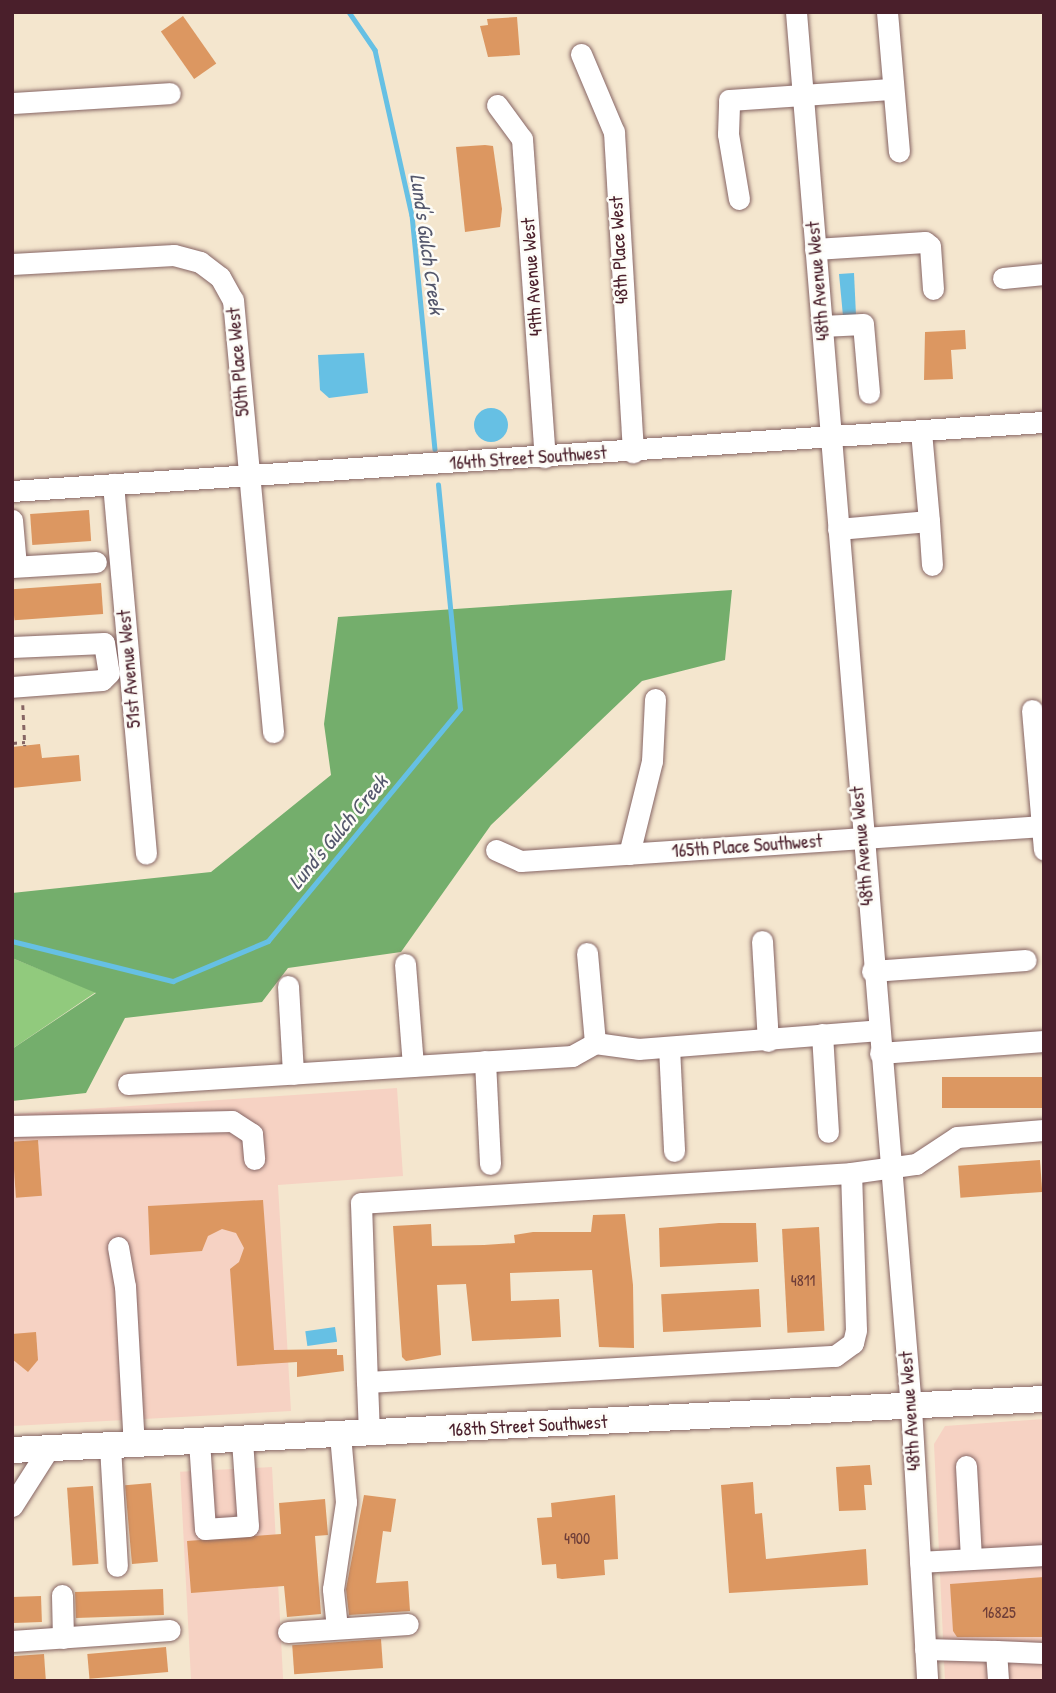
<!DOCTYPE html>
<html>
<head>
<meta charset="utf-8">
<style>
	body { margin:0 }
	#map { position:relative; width:1056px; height:1693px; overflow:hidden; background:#f4e6ce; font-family:"Patrick Hand",sans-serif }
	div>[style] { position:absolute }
	.built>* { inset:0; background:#f6d2c3; transform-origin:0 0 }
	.green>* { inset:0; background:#91ca7d }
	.forest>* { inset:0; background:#74ae6c }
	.water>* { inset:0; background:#66c0e4; transform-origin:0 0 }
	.round { border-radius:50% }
	.stream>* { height:4.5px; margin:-2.25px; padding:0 2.25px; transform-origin:2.25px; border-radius:2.25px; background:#66c0e4 }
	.building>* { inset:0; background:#dc9761; transform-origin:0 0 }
	.path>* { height:2.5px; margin-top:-1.25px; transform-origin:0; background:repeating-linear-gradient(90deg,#866564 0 5px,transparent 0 10px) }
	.roads { filter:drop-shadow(0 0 2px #866564) drop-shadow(0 0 2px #866564) }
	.minor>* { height:21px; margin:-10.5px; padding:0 10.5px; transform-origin:10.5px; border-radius:10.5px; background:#fff }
	.major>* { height:26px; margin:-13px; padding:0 13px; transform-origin:13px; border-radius:13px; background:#fff }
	span { translate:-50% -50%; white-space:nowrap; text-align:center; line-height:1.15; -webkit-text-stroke:5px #fdfcf7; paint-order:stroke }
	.number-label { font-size:16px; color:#6e3d38 }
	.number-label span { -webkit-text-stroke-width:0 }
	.street-label { font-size:19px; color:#4a1f2b }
	.water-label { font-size:21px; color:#54576c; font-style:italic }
	.frame { position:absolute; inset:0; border:14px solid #4a1f2b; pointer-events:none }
</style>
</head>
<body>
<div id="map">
	<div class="built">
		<i style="clip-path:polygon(397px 1088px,403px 1176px,278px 1185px,291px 1411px,12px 1426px,12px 1114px)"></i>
		<i style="clip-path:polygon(1044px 1419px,1044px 1681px,945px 1681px,934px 1444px,945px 1426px)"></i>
		<i style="left:272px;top:1467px;width:214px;height:92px;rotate:87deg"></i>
	</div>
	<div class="green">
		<i style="clip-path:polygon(12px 958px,96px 992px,12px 1049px)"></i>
	</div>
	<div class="forest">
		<i style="clip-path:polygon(732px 590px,725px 660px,642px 681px,491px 825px,401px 952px,288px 968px,262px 1002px,125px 1018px,86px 1093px,12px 1101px,12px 1049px,96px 993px,12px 958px,12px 893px,211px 872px,331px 775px,324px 724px,338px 617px)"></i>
	</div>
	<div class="water">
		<i style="clip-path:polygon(854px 273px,856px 316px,843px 316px,839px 274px)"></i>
		<i style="clip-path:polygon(364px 353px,368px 393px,329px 398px,320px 390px,318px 355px)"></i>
		<i class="round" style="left:474px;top:408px;width:34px;height:34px"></i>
		<i style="left:335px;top:1327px;width:15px;height:30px;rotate:82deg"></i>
	</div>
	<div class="stream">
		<i style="left:349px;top:12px;width:46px;rotate:55.6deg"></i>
		<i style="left:375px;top:50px;width:169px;rotate:77.4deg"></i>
		<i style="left:412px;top:215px;width:235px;rotate:84.4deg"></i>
		<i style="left:12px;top:941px;width:166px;rotate:14deg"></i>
		<i style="left:173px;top:981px;width:103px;rotate:-22.8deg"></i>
		<i style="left:268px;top:941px;width:301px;rotate:-50.4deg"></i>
		<i style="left:460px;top:709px;width:225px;rotate:-95.6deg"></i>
	</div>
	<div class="building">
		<i style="left:183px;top:16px;width:58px;height:27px;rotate:55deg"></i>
		<i style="clip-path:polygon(517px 17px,520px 55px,488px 57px,480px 26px,488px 25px,487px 19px)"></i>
		<i style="clip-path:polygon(485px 145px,493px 146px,502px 209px,500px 227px,465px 232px,456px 147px)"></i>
		<i style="clip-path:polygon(965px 330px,966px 349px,951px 350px,953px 379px,924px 380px,925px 332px)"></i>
		<i style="left:89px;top:510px;width:31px;height:59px;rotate:86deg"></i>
		<i style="left:101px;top:583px;width:31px;height:89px;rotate:86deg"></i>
		<i style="clip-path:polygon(40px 744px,42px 758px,79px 755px,81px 781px,12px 788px,12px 747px)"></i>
		<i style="left:1044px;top:1077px;width:31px;height:102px;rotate:90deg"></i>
		<i style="left:38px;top:1140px;width:56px;height:26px;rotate:86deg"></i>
		<i style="left:1040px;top:1160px;width:32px;height:82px;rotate:86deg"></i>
		<i style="clip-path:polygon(263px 1200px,274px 1350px,337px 1349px,337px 1355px,343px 1355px,344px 1371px,297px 1377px,297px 1362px,237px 1366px,230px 1269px,239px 1262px,244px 1248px,236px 1233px,222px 1229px,208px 1236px,202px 1251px,150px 1255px,148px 1206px)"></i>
		<i style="clip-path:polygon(625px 1214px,633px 1285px,634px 1348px,599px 1347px,592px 1270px,510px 1273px,511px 1301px,559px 1299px,561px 1337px,472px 1341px,466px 1284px,437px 1285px,441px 1355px,406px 1361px,402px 1357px,393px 1226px,431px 1224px,432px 1246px,484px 1245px,515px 1243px,514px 1235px,533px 1232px,591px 1232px,593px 1215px)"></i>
		<i style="clip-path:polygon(719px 1223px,756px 1223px,758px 1262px,660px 1267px,659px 1228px)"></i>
		<i style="left:819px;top:1227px;width:104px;height:37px;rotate:87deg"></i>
		<i style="left:759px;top:1289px;width:38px;height:98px;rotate:87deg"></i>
		<i style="clip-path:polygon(36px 1332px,38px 1360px,28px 1372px,12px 1359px,12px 1334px)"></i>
		<i style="clip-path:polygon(870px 1465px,872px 1485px,864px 1485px,866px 1510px,839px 1511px,836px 1467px)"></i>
		<i style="clip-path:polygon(753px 1482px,755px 1514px,762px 1513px,766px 1559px,866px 1549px,868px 1585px,729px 1593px,721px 1485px)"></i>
		<i style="left:151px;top:1483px;width:79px;height:26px;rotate:85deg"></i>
		<i style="left:93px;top:1486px;width:78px;height:26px;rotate:86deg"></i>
		<i style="clip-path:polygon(364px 1495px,396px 1499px,391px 1532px,383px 1531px,376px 1583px,408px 1581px,410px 1611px,349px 1615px,346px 1589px)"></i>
		<i style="clip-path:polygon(615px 1495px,618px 1559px,604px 1560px,605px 1575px,562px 1579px,557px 1578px,556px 1564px,542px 1565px,537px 1518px,552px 1517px,551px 1503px)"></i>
		<i style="clip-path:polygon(325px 1499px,328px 1535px,315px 1536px,321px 1614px,287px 1617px,284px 1586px,191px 1593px,187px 1541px,281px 1534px,279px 1503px)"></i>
		<i style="clip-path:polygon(1044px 1577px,1044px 1637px,957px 1637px,953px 1631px,950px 1584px)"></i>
		<i style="left:163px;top:1589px;width:26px;height:88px;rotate:88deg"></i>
		<i style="left:41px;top:1596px;width:26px;height:29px;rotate:88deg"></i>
		<i style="left:381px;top:1639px;width:29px;height:89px;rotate:86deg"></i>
		<i style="left:166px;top:1647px;width:25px;height:79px;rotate:85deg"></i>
		<i style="left:44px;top:1654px;width:26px;height:32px;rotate:86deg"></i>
	</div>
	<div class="path">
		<i style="left:23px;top:705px;width:41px;rotate:87.2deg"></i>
		<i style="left:12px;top:743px;width:13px;rotate:-4deg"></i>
	</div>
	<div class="roads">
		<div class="minor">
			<i style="left:796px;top:12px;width:1401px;rotate:85.29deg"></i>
			<i style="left:911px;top:1408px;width:273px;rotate:86.6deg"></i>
			<i style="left:887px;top:12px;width:140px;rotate:85.1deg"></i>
			<i style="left:581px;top:54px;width:85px;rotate:67.1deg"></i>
			<i style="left:614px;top:132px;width:321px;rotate:86.6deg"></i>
			<i style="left:12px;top:103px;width:158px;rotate:-3.6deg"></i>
			<i style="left:497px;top:105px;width:42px;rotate:53.7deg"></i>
			<i style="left:522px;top:139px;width:319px;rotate:85.9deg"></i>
			<i style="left:739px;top:199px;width:66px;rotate:-99.6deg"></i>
			<i style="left:728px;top:134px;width:34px;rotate:-88deg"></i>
			<i style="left:729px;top:100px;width:162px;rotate:-3.9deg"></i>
			<i style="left:815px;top:249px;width:110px;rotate:-3.6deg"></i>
			<i style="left:925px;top:242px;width:6px;rotate:39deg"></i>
			<i style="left:930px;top:246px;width:43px;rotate:86deg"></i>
			<i style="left:12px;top:264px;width:162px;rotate:-3.2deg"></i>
			<i style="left:174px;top:255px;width:27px;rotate:15deg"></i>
			<i style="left:200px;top:262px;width:25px;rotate:37deg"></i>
			<i style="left:220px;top:277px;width:26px;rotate:61deg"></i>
			<i style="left:233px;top:300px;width:434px;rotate:84.7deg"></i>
			<i style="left:1003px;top:278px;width:41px;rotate:-5.6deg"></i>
			<i style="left:822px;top:326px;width:41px;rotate:-2.8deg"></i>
			<i style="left:863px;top:324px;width:69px;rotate:85deg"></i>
			<i style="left:113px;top:484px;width:371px;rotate:84.9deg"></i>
			<i style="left:12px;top:491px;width:1034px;rotate:-3.83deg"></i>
			<i style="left:12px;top:520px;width:46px;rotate:85deg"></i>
			<i style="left:929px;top:521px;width:44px;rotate:86.1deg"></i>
			<i style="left:838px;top:529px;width:91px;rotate:-5deg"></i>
			<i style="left:929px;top:521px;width:89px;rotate:-95.1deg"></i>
			<i style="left:12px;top:567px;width:84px;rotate:-3.4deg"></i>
			<i style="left:12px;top:647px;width:92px;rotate:-2.5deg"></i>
			<i style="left:104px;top:643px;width:30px;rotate:81deg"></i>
			<i style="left:109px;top:673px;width:10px;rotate:135deg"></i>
			<i style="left:102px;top:680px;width:90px;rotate:175.6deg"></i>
			<i style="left:1032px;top:710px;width:140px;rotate:85.1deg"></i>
			<i style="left:496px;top:850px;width:27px;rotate:24deg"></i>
			<i style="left:521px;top:861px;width:523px;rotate:-3.84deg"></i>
			<i style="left:629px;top:854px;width:96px;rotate:-76.1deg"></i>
			<i style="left:652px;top:761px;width:62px;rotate:-87.2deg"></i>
			<i style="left:762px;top:941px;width:100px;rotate:86.6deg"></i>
			<i style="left:587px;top:953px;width:90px;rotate:84.9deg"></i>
			<i style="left:405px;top:964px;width:102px;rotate:85.5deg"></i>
			<i style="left:872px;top:971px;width:154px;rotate:-4.1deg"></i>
			<i style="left:288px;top:986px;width:88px;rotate:86.7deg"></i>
			<i style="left:822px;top:1034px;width:98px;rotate:86.5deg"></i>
			<i style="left:669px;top:1047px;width:104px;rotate:87.2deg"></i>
			<i style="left:880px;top:1053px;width:164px;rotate:-4.2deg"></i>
			<i style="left:485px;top:1061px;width:103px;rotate:87.2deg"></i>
			<i style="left:128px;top:1084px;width:445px;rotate:-3.6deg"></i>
			<i style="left:572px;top:1056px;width:26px;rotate:-29deg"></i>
			<i style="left:595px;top:1043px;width:44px;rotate:7.8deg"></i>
			<i style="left:639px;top:1049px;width:240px;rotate:-4.5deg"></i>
			<i style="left:12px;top:1126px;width:220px;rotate:-1.3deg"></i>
			<i style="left:232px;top:1121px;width:24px;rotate:33deg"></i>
			<i style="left:252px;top:1134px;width:25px;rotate:85deg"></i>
			<i style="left:851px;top:1173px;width:66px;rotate:-7.9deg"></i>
			<i style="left:916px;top:1164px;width:49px;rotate:-33.4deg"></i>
			<i style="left:957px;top:1137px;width:87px;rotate:-4.6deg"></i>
			<i style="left:118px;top:1247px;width:40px;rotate:80deg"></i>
			<i style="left:125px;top:1286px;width:159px;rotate:86.8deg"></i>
			<i style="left:367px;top:1382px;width:469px;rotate:-3.2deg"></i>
			<i style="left:835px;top:1356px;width:22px;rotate:-36deg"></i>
			<i style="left:853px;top:1343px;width:13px;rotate:-77deg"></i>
			<i style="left:856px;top:1330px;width:157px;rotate:-91.8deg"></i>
			<i style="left:851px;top:1173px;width:491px;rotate:176.5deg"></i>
			<i style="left:361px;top:1203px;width:179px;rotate:88.1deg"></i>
			<i style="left:367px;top:1382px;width:52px;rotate:87.8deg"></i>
			<i style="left:199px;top:1441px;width:88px;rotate:86.1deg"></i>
			<i style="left:205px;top:1529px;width:43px;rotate:-4deg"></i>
			<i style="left:248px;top:1526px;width:86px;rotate:-94deg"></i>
			<i style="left:110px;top:1446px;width:120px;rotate:86.7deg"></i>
			<i style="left:966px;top:1466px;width:93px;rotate:86.9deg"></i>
			<i style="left:12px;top:1506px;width:69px;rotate:-57.5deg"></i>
			<i style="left:920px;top:1562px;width:124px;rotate:-3.2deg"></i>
			<i style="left:62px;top:1595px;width:43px;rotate:88.7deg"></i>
			<i style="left:337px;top:1628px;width:39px;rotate:-96deg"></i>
			<i style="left:333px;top:1589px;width:88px;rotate:-81.5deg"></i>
			<i style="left:346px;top:1502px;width:67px;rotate:-95.1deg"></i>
			<i style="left:288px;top:1632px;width:120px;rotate:-3.8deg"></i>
			<i style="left:12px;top:1641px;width:158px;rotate:-4deg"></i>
			<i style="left:925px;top:1649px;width:71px;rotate:1.6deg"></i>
			<i style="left:996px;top:1651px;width:30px;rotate:86deg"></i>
			<i style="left:996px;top:1651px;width:48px;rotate:2.4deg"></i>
		</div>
		<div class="major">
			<i style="left:12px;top:1450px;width:1033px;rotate:-2.83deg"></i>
		</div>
	</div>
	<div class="number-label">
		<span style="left:803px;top:1280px">4811</span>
		<span style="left:577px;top:1538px">4900</span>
		<span style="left:999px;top:1612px">16825</span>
	</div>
	<div class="street-label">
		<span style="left:619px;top:250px;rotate:-93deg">48th Place West</span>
		<span style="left:532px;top:277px;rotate:-94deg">49th Avenue West</span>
		<span style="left:818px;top:281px;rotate:-95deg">48th Avenue West</span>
		<span style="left:238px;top:362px;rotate:-95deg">50th Place West</span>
		<span style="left:528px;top:458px;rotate:-4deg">164th Street Southwest</span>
		<span style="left:129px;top:669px;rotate:-95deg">51st Avenue West</span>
		<span style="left:747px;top:846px;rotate:-4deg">165th Place Southwest</span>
		<span style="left:862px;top:846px;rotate:-95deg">48th Avenue West</span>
		<span style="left:910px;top:1411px;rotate:-94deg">48th Avenue West</span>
		<span style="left:528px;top:1426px;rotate:-3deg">168th Street Southwest</span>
	</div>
	<div class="water-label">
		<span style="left:427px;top:244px;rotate:82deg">Lund's Gulch Creek</span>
		<span style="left:338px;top:832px;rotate:-50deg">Lund's Gulch Creek</span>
	</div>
	<div class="frame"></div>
</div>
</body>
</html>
